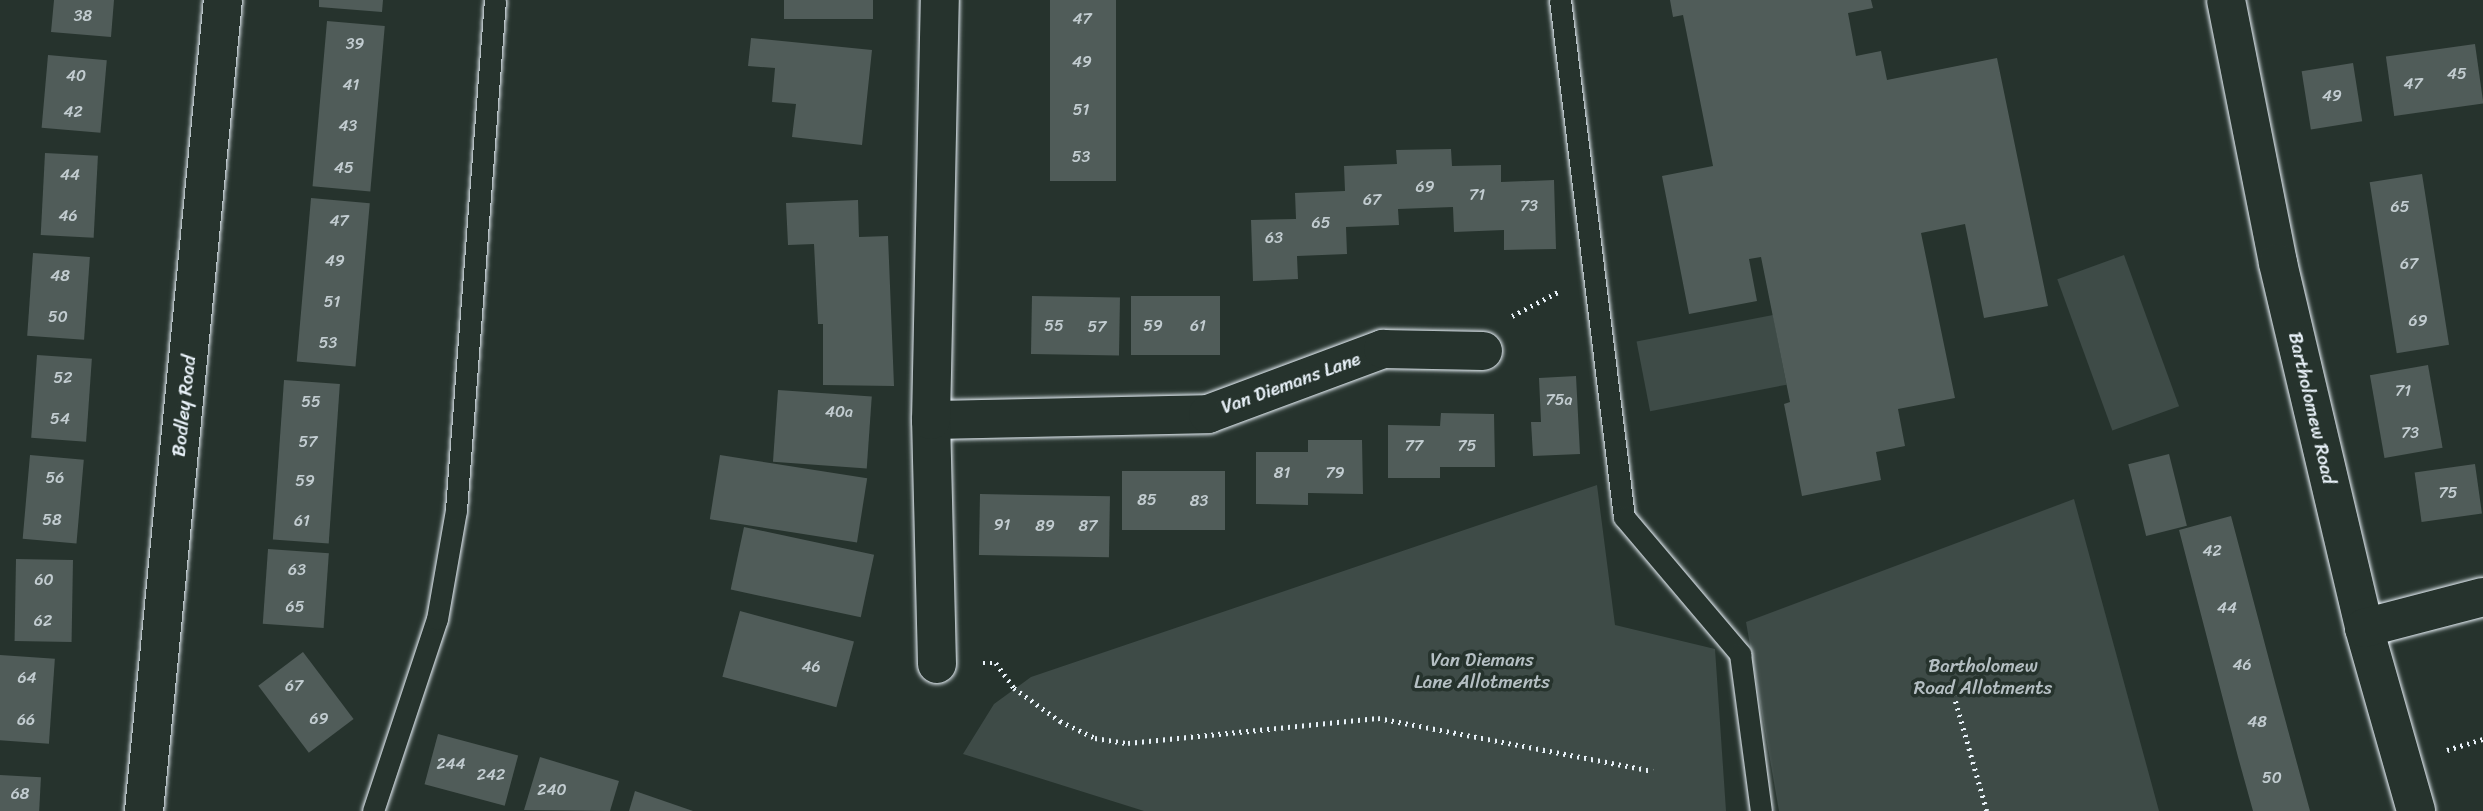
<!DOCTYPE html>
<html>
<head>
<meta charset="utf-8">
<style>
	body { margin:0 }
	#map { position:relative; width:2483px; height:811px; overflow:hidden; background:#26332d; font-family:Sriracha,sans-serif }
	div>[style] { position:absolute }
	.green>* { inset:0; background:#3e4b47; transform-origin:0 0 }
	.building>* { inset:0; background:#505c59; transform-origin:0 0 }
	.path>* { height:4.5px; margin-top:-2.25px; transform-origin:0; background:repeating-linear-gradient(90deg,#e8f1f8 0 2px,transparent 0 7px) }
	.roads { filter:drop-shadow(0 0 2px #e8f1f8) drop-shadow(0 0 2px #e8f1f8) }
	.lane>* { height:21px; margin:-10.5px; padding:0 10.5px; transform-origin:10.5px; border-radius:10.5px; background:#26332d }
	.street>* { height:38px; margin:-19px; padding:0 19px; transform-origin:19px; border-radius:19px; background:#26332d }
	span { translate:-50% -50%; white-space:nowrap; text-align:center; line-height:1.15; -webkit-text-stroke:7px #26332d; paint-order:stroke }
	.number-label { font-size:16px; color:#c2ccd0 }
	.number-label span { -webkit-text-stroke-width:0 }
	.street-label { font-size:19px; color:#e8f1f8 }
	.park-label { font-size:19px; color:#b5bfc3 }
</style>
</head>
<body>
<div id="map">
	<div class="green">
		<i style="left:2124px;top:255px;width:161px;height:71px;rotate:70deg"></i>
		<i style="left:1773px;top:315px;width:71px;height:139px;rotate:79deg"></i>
		<i style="clip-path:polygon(1597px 485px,1615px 625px,1715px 649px,1726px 811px,1144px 811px,963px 754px,994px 704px,1031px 677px)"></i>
		<i style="clip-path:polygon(2074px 499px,2159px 811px,1779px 811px,1746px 622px)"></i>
	</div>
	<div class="building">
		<i style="clip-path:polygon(54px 0,114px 0,111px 37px,51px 32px)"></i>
		<i style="clip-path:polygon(319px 0,383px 0,382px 12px,319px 7px)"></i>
		<i style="left:784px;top:0;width:89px;height:19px"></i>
		<i style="left:1050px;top:0;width:66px;height:181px"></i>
		<i style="clip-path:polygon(1670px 0,1871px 0,1873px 8px,1848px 13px,1856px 56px,1881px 51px,1887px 80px,1997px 58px,2048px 306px,1984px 318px,1965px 224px,1921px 233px,1955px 398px,1898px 409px,1905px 446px,1876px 452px,1881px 480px,1802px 496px,1784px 404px,1790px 402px,1761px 257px,1749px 259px,1757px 301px,1689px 314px,1662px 176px,1713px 166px,1683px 15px,1673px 17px)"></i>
		<i style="left:327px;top:21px;width:58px;height:166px;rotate:5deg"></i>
		<i style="clip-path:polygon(751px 38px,872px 50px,862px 145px,792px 137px,796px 104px,772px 102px,775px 68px,748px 66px)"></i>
		<i style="left:2475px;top:44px;width:60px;height:90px;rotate:82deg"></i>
		<i style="left:48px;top:55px;width:59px;height:73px;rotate:5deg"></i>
		<i style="left:2353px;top:63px;width:59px;height:52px;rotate:81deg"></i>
		<i style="clip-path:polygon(1451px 149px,1452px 166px,1501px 165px,1501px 182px,1554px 180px,1556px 249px,1504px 250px,1504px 230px,1454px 232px,1453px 207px,1398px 209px,1399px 225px,1346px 227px,1347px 254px,1297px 256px,1298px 279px,1253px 281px,1251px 220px,1296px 219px,1295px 193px,1345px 191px,1344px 166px,1397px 164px,1396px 150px)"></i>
		<i style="left:45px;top:153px;width:53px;height:82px;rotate:3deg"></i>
		<i style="left:2422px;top:174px;width:173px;height:53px;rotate:81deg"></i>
		<i style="left:311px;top:198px;width:59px;height:164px;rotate:5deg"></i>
		<i style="clip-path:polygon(858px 200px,859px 237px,888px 236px,894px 386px,823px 385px,823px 324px,818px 324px,814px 244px,788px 245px,786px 203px)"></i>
		<i style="left:33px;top:253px;width:57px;height:83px;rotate:4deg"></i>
		<i style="left:1032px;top:296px;width:88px;height:58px;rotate:1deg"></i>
		<i style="left:1131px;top:296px;width:89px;height:59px"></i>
		<i style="left:37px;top:355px;width:55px;height:83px;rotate:4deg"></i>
		<i style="left:2428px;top:365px;width:84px;height:59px;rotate:80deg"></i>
		<i style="clip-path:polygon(1576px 376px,1580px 454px,1533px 456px,1531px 422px,1541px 422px,1539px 378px)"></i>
		<i style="left:284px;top:380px;width:56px;height:160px;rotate:4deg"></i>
		<i style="left:778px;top:390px;width:94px;height:72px;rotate:4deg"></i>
		<i style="clip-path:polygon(1441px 413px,1494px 414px,1495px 467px,1440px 467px,1440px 478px,1388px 478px,1388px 425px,1440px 426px)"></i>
		<i style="clip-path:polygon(1308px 440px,1362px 440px,1363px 494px,1308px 493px,1308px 505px,1256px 504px,1256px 452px,1308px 452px)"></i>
		<i style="left:2169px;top:454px;width:74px;height:42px;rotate:76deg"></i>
		<i style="left:30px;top:455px;width:54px;height:84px;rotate:5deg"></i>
		<i style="left:720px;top:455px;width:149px;height:65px;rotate:9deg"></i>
		<i style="left:2475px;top:464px;width:50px;height:61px;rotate:82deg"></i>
		<i style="left:1122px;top:471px;width:103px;height:59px"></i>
		<i style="left:980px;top:494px;width:130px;height:61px;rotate:1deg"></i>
		<i style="clip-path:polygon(2231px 516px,2276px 686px,2310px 811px,2253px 811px,2238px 757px,2179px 530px)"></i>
		<i style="left:744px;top:527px;width:133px;height:64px;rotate:12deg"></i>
		<i style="left:268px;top:549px;width:61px;height:75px;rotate:4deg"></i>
		<i style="left:16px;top:559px;width:57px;height:82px;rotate:1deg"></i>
		<i style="left:740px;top:611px;width:118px;height:68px;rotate:15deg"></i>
		<i style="left:303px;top:652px;width:84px;height:56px;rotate:53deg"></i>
		<i style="left:0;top:655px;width:55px;height:85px;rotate:4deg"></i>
		<i style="left:438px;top:734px;width:83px;height:52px;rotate:15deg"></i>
		<i style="clip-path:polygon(540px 757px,619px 781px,610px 811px,524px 810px)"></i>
		<i style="left:0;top:775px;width:41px;height:36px;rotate:3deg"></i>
		<i style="clip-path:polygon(635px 791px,693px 811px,629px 811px)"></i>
	</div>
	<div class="path">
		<i style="left:1512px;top:316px;width:54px;rotate:-27.5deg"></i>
		<i style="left:983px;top:663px;width:13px"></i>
		<i style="left:996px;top:663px;width:31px;rotate:54deg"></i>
		<i style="left:1014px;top:688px;width:57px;rotate:35.7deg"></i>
		<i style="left:1060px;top:721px;width:39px;rotate:26deg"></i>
		<i style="left:1095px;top:738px;width:33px;rotate:9deg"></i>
		<i style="left:1128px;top:743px;width:251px;rotate:-5.7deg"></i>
		<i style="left:1378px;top:718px;width:280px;rotate:10.9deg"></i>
		<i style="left:1950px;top:681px;width:135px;rotate:74.1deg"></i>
		<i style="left:2447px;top:750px;width:38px;rotate:-17deg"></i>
	</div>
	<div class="roads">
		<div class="lane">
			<i style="left:1560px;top:0;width:521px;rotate:82.94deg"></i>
			<i style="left:1624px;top:517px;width:180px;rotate:49.7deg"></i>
			<i style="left:1740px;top:654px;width:158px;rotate:82.4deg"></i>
			<i style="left:373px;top:811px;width:202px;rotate:-71.6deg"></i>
			<i style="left:437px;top:619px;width:111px;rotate:-80.1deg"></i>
			<i style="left:456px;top:510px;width:511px;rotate:-85.63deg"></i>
		</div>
		<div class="street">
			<i style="left:2226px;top:0;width:268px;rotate:78.8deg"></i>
			<i style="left:2278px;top:263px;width:375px;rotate:76.7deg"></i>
			<i style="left:2364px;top:628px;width:190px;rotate:74.1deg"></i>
			<i style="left:931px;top:420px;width:277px;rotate:-1.2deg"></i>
			<i style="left:1208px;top:414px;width:187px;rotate:-20.4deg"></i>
			<i style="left:1383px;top:349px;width:100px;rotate:1.1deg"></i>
			<i style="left:2364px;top:628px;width:123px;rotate:-14.6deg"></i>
			<i style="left:937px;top:664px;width:244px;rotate:-91.4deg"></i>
			<i style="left:931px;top:420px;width:420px;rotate:-88.8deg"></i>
			<i style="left:144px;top:811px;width:815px;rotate:-84.44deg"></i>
		</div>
	</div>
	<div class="number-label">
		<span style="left:83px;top:16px">38</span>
		<span style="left:1082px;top:19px">47</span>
		<span style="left:355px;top:44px">39</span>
		<span style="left:1082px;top:62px">49</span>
		<span style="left:2457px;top:74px">45</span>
		<span style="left:76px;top:76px">40</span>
		<span style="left:2413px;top:84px">47</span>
		<span style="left:351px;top:85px">41</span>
		<span style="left:2332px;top:96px">49</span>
		<span style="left:1081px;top:110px">51</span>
		<span style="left:73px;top:112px">42</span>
		<span style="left:348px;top:126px">43</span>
		<span style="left:1081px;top:157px">53</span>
		<span style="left:344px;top:168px">45</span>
		<span style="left:70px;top:175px">44</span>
		<span style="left:1425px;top:187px">69</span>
		<span style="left:1477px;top:195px">71</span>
		<span style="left:1372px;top:200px">67</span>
		<span style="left:1529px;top:206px">73</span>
		<span style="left:2400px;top:207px">65</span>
		<span style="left:68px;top:216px">46</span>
		<span style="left:339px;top:221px">47</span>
		<span style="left:1321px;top:223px">65</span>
		<span style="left:1274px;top:238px">63</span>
		<span style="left:335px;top:261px">49</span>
		<span style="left:2409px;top:264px">67</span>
		<span style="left:60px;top:276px">48</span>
		<span style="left:332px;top:302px">51</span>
		<span style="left:58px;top:317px">50</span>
		<span style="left:2418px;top:321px">69</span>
		<span style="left:1054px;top:326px">55</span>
		<span style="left:1153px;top:326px">59</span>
		<span style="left:1198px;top:326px">61</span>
		<span style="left:1097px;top:327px">57</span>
		<span style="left:328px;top:343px">53</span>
		<span style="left:63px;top:378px">52</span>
		<span style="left:2403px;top:391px">71</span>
		<span style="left:1559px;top:400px">75a</span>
		<span style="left:311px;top:402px">55</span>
		<span style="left:839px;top:412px">40a</span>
		<span style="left:60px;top:419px">54</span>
		<span style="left:2410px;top:433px">73</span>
		<span style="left:308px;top:442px">57</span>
		<span style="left:1414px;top:446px">77</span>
		<span style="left:1467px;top:446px">75</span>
		<span style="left:1282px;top:473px">81</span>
		<span style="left:1335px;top:473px">79</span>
		<span style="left:55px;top:478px">56</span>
		<span style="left:305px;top:481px">59</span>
		<span style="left:2448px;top:493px">75</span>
		<span style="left:1147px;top:500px">85</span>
		<span style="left:1199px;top:501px">83</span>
		<span style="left:52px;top:520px">58</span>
		<span style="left:302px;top:521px">61</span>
		<span style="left:1002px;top:525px">91</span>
		<span style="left:1045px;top:526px">89</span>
		<span style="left:1088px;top:526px">87</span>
		<span style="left:2212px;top:551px">42</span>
		<span style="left:297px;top:570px">63</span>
		<span style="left:44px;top:580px">60</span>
		<span style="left:295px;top:607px">65</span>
		<span style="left:2227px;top:608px">44</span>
		<span style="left:43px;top:621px">62</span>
		<span style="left:2242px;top:665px">46</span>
		<span style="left:811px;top:667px">46</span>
		<span style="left:27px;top:678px">64</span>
		<span style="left:294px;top:686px">67</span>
		<span style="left:319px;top:719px">69</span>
		<span style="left:26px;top:720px">66</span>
		<span style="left:2257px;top:722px">48</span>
		<span style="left:451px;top:764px">244</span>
		<span style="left:491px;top:775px">242</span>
		<span style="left:2272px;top:778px">50</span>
		<span style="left:552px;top:790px">240</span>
		<span style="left:20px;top:794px">68</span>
	</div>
	<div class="street-label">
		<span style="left:1291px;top:383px;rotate:-20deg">Van Diemans Lane</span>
		<span style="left:184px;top:406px;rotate:-84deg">Bodley Road</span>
		<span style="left:2312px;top:408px;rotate:77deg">Bartholomew Road</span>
	</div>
	<div class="park-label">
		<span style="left:1482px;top:671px">Van Diemans<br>Lane Allotments</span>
		<span style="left:1983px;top:677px">Bartholomew<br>Road Allotments</span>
	</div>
</div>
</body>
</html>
